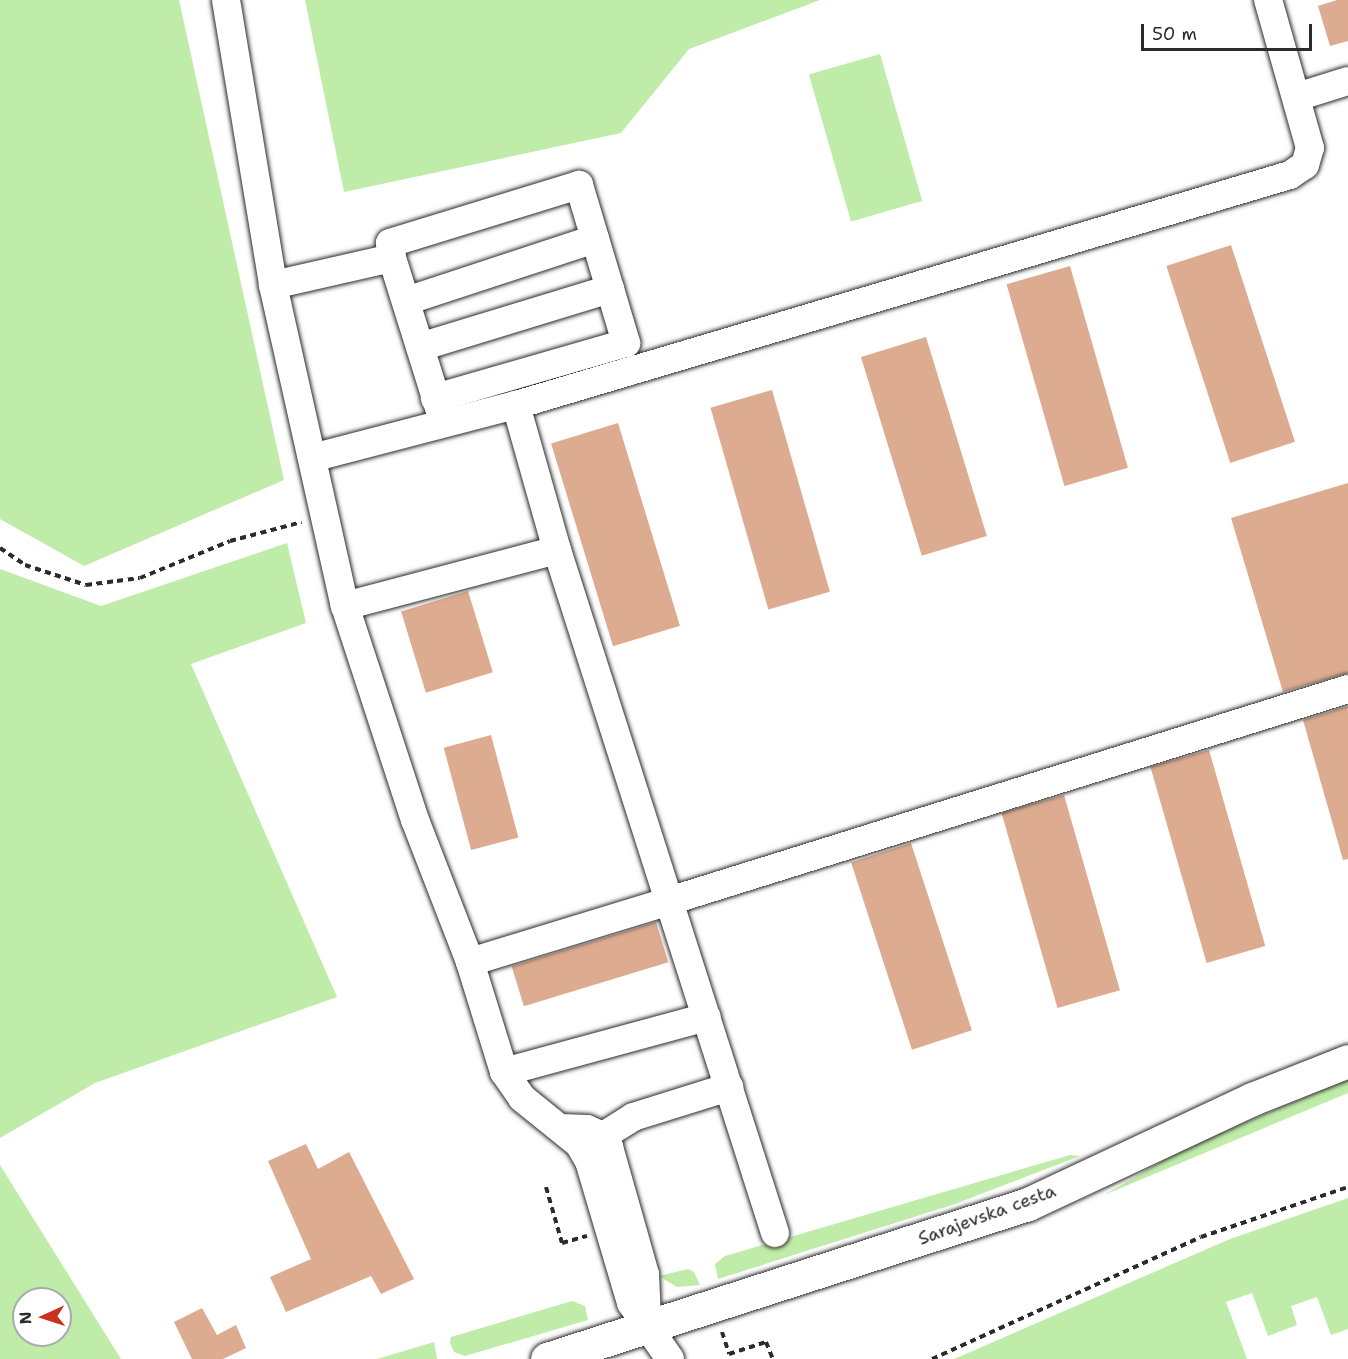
<!DOCTYPE html>
<html>
<head>
<meta charset="utf-8">
<style>
	body { margin:0 }
	#map { position:relative; width:1348px; height:1359px; overflow:hidden; background:#fff; font-family:"Shantell Sans",sans-serif }
	div>[style] { position:absolute }
	.green>* { inset:0; background:#c0eca9; transform-origin:0 0 }
	.building>* { inset:0; background:#ddac90; transform-origin:0 0 }
	.path>* { height:4px; margin-top:-2px; transform-origin:0; background:repeating-linear-gradient(90deg,#2b2b2b 0 6px,transparent 0 10.5px) }
	.roads { filter:drop-shadow(0 0 2px #2b2b2b) drop-shadow(0 0 2px #2b2b2b) }
	.minor>* { height:28px; margin:-14px; padding:0 14px; transform-origin:14px; border-radius:14px; background:#fff }
	.major>* { height:33px; margin:-16.5px; padding:0 16.5px; transform-origin:16.5px; border-radius:16.5px; background:#fff }
	span { translate:-50% -50%; white-space:nowrap; text-align:center; line-height:1.15; -webkit-text-stroke:5px #fff; paint-order:stroke }
	.street-label { font-size:18px; color:#2b2b2b }
	.north { position:absolute; left:12px; top:1287px; width:60px; height:60px; box-sizing:border-box; background:#fff; border:2px solid #aaa; border-radius:50%; rotate:267deg; font-size:16px; font-weight:700; line-height:24px; text-align:center; color:#2b2b2b }
	.north::after { content:''; display:block; margin:auto; width:21px; height:27px; background:#c8321e; clip-path:polygon(50% 0,100% 100%,50% 72%,0 100%) }
	.scale { position:absolute; left:1141px; top:24px; width:171px; height:27px; box-sizing:border-box; border:3px solid #2b2b2b; border-top:0; padding-left:8px; font-size:18px; line-height:21px; white-space:nowrap; color:#2b2b2b; -webkit-text-stroke:4px #fff; paint-order:stroke }
</style>
</head>
<body>
<div id="map">
	<div class="green">
		<i style="clip-path:polygon(0 0,179px 0,284px 480px,84px 566px,0 519px)"></i>
		<i style="clip-path:polygon(305px 0,820px 0,689px 49px,621px 133px,344px 192px)"></i>
		<i style="left:880px;top:54px;width:153px;height:74px;rotate:74deg"></i>
		<i style="clip-path:polygon(287px 543px,306px 623px,191px 664px,337px 997px,95px 1083px,0 1138px,0 569px,101px 606px)"></i>
		<i style="clip-path:polygon(1348px 1079px,1348px 1093px,1104px 1195px,1183px 1149px)"></i>
		<i style="clip-path:polygon(1070px 1155px,1080px 1156px,955px 1204px,718px 1279px,715px 1264px,725px 1256px)"></i>
		<i style="clip-path:polygon(evenodd,0 1165px,121px 1359px,0 1359px,0 1165px,24px 1299px,60px 1299px,60px 1335px,24px 1335px,24px 1299px)"></i>
		<i style="clip-path:polygon(1348px 1198px,1348px 1329px,1331px 1335px,1317px 1297px,1291px 1306px,1297px 1325px,1268px 1336px,1252px 1293px,1226px 1302px,1247px 1359px,954px 1359px,1230px 1239px)"></i>
		<i style="clip-path:polygon(688px 1269px,694px 1272px,700px 1285px,677px 1287px,659px 1276px)"></i>
		<i style="clip-path:polygon(572px 1301px,585px 1306px,588px 1320px,465px 1356px,454px 1352px,450px 1343px,451px 1337px)"></i>
		<i style="clip-path:polygon(434px 1342px,437px 1359px,377px 1359px)"></i>
	</div>
	<div class="building">
		<i style="clip-path:polygon(1337px 0,1348px 0,1348px 41px,1330px 46px,1318px 6px)"></i>
		<i style="left:1231px;top:245px;width:207px;height:68px;rotate:72deg"></i>
		<i style="left:1070px;top:266px;width:210px;height:66px;rotate:74deg"></i>
		<i style="left:926px;top:337px;width:208px;height:68px;rotate:73deg"></i>
		<i style="left:772px;top:390px;width:210px;height:64px;rotate:74deg"></i>
		<i style="left:618px;top:423px;width:212px;height:70px;rotate:73deg"></i>
		<i style="clip-path:polygon(1348px 483px,1348px 673px,1283px 692px,1231px 518px)"></i>
		<i style="left:468px;top:591px;width:85px;height:70px;rotate:73deg"></i>
		<i style="clip-path:polygon(1348px 706px,1348px 859px,1343px 860px,1303px 720px)"></i>
		<i style="left:491px;top:735px;width:106px;height:49px;rotate:75deg"></i>
		<i style="left:1209px;top:750px;width:204px;height:61px;rotate:74deg"></i>
		<i style="left:1064px;top:795px;width:203px;height:65px;rotate:74deg"></i>
		<i style="left:911px;top:843px;width:197px;height:63px;rotate:72deg"></i>
		<i style="left:656px;top:922px;width:42px;height:151px;rotate:73deg"></i>
		<i style="clip-path:polygon(306px 1144px,318px 1169px,349px 1152px,414px 1279px,381px 1294px,371px 1276px,286px 1312px,270px 1277px,311px 1259px,268px 1161px)"></i>
		<i style="clip-path:polygon(202px 1308px,217px 1335px,236px 1325px,246px 1348px,223px 1359px,192px 1359px,174px 1322px)"></i>
	</div>
	<div class="path">
		<i style="left:0;top:548px;width:30px;rotate:34deg"></i>
		<i style="left:25px;top:565px;width:64px;rotate:18.2deg"></i>
		<i style="left:86px;top:585px;width:54px;rotate:-7.4deg"></i>
		<i style="left:140px;top:578px;width:97px;rotate:-22.3deg"></i>
		<i style="left:230px;top:541px;width:74px;rotate:-14.8deg"></i>
		<i style="left:546px;top:1187px;width:58px;rotate:74.1deg"></i>
		<i style="left:562px;top:1243px;width:26px;rotate:-16deg"></i>
		<i style="left:722px;top:1332px;width:23px;rotate:72deg"></i>
		<i style="left:729px;top:1354px;width:39px;rotate:-18deg"></i>
		<i style="left:766px;top:1342px;width:18px;rotate:68deg"></i>
		<i style="left:932px;top:1359px;width:295px;rotate:-24.4deg"></i>
		<i style="left:1201px;top:1237px;width:155px;rotate:-18.8deg"></i>
	</div>
	<div class="roads">
		<div class="minor">
			<i style="left:226px;top:0;width:289px;rotate:80.6deg"></i>
			<i style="left:273px;top:285px;width:329px;rotate:77.4deg"></i>
			<i style="left:345px;top:606px;width:225px;rotate:71.9deg"></i>
			<i style="left:415px;top:820px;width:152px;rotate:68.8deg"></i>
			<i style="left:470px;top:962px;width:115px;rotate:72.8deg"></i>
			<i style="left:504px;top:1072px;width:32px;rotate:55deg"></i>
			<i style="left:522px;top:1098px;width:73px;rotate:38.9deg"></i>
			<i style="left:579px;top:1144px;width:20px;rotate:60deg"></i>
			<i style="left:589px;top:1161px;width:148px;rotate:73.5deg"></i>
			<i style="left:631px;top:1303px;width:68px;rotate:55.1deg"></i>
			<i style="left:1297px;top:97px;width:53px;rotate:-17.4deg"></i>
			<i style="left:392px;top:258px;width:15px;rotate:-98deg"></i>
			<i style="left:390px;top:243px;width:198px;rotate:-17.1deg"></i>
			<i style="left:579px;top:185px;width:165px;rotate:73.4deg"></i>
			<i style="left:626px;top:343px;width:199px;rotate:163.9deg"></i>
			<i style="left:273px;top:285px;width:122px;rotate:-12.8deg"></i>
			<i style="left:392px;top:258px;width:164px;rotate:72.6deg"></i>
			<i style="left:406px;top:301px;width:199px;rotate:-18.2deg"></i>
			<i style="left:420px;top:347px;width:199px;rotate:-17deg"></i>
			<i style="left:312px;top:458px;width:211px;rotate:-14.6deg"></i>
			<i style="left:516px;top:405px;width:807px;rotate:-16.55deg"></i>
			<i style="left:1290px;top:175px;width:18px;rotate:-34deg"></i>
			<i style="left:1305px;top:165px;width:18px;rotate:-74deg"></i>
			<i style="left:1310px;top:148px;width:154px;rotate:-105.8deg"></i>
			<i style="left:345px;top:606px;width:219px;rotate:-14.8deg"></i>
			<i style="left:470px;top:962px;width:208px;rotate:-17deg"></i>
			<i style="left:669px;top:901px;width:368px;rotate:-107.7deg"></i>
			<i style="left:557px;top:550px;width:151px;rotate:-105.8deg"></i>
			<i style="left:504px;top:1072px;width:210px;rotate:-15.2deg"></i>
			<i style="left:561px;top:1128px;width:26px;rotate:2deg"></i>
			<i style="left:587px;top:1129px;width:17px;rotate:24deg"></i>
			<i style="left:603px;top:1136px;width:13px;rotate:61deg"></i>
			<i style="left:609px;top:1147px;width:132px;rotate:74.2deg"></i>
			<i style="left:645px;top:1274px;width:44px;rotate:87.4deg"></i>
			<i style="left:603px;top:1136px;width:36px;rotate:-32deg"></i>
			<i style="left:633px;top:1117px;width:101px;rotate:-17.4deg"></i>
			<i style="left:775px;top:1233px;width:349px;rotate:-107.7deg"></i>
			<i style="left:669px;top:901px;width:711px;rotate:-17.34deg"></i>
		</div>
		<div class="major">
			<i style="left:547px;top:1359px;width:505px;rotate:-17.86deg"></i>
			<i style="left:1028px;top:1204px;width:247px;rotate:-25.1deg"></i>
			<i style="left:1252px;top:1099px;width:103px;rotate:-21.6deg"></i>
		</div>
	</div>
	<div class="street-label">
		<span style="left:987px;top:1215px;rotate:-20deg">Sarajevska cesta</span>
	</div>
	<div class="north">N</div>
	<div class="scale">50 m</div>
</div>
</body>
</html>
